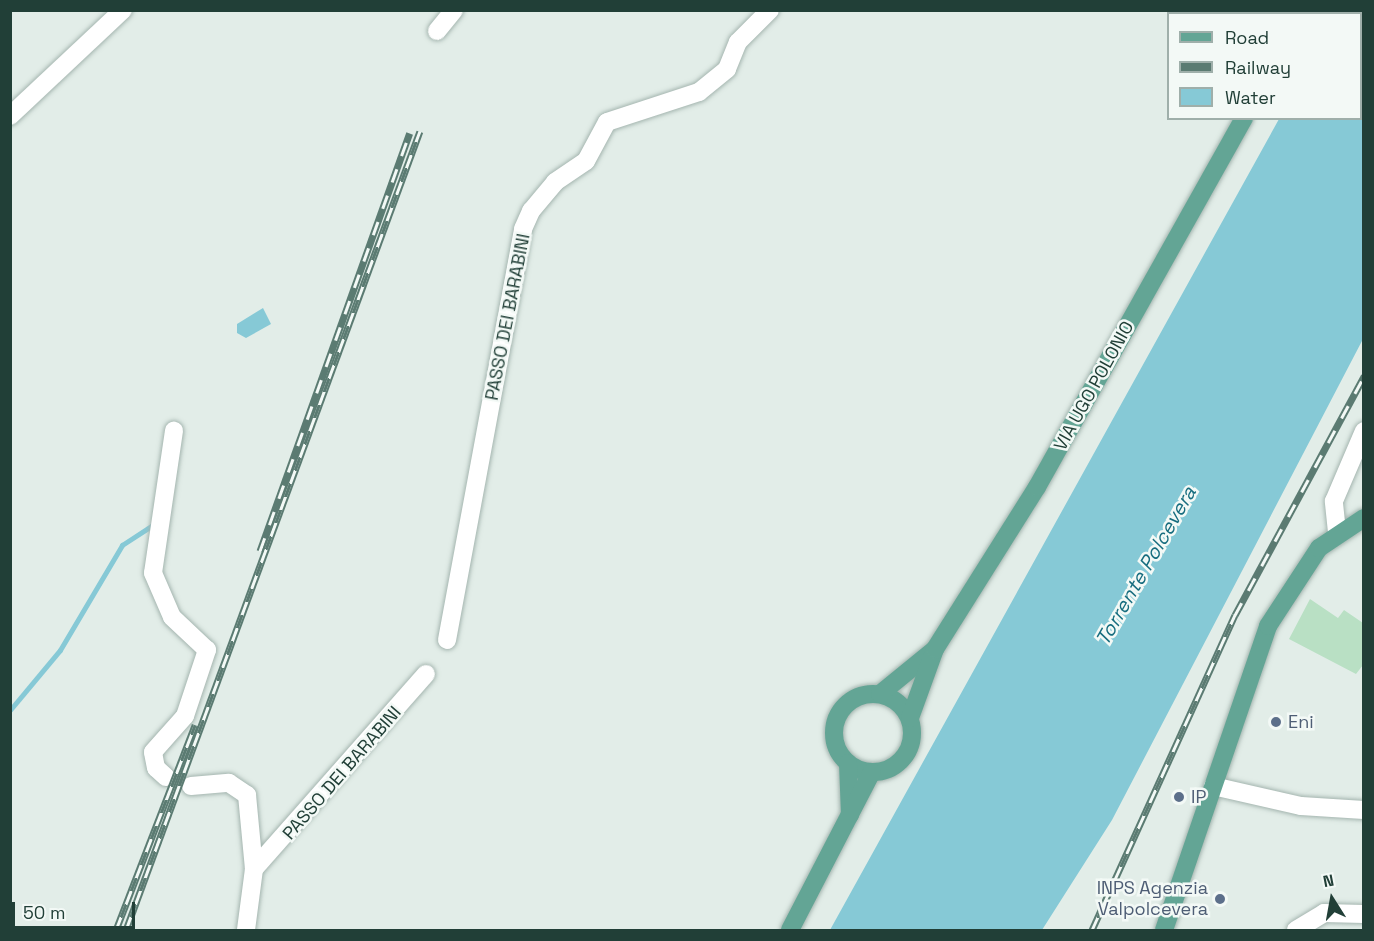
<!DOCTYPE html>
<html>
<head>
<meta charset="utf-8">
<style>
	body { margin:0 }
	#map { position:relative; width:1374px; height:941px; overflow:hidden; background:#e2ede8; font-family:"Space Grotesk",sans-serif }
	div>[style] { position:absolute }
	.green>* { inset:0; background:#b9e0c4 }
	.water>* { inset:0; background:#86c9d6 }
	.stream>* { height:5px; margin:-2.5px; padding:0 2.5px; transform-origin:2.5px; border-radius:2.5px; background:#86c9d6 }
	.minor-tunnel>* { height:18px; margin-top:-9px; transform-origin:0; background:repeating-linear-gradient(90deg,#bbcac5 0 18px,transparent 0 27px) }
	.roads { filter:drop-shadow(0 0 2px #a4b5af) drop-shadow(0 0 2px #a4b5af) }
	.minor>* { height:18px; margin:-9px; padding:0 9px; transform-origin:9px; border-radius:9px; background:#fff }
	.major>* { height:18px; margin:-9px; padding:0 9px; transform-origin:9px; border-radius:9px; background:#63a595 }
	.major>.ring { margin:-9px; padding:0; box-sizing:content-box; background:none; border:18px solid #63a595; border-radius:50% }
	.rail>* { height:7px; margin-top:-3.5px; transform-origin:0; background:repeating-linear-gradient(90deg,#f3f9f6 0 14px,#5b7b72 0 28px); box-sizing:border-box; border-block:2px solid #5b7b72 }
	.dots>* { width:16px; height:16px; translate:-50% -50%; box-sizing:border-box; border:3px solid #f3f9f6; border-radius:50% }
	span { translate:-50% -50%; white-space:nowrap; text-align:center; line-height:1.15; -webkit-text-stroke:5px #f3f9f6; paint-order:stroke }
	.street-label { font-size:18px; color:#213f37 }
	.service-label { font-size:18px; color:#4e5e75 }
	.left { translate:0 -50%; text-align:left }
	.right { translate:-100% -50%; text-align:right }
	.water-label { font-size:20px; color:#176d7f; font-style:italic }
	.frame { position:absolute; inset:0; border:12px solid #213f37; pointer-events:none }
	.legend { position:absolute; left:1167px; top:12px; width:195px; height:108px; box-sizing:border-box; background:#f3f9f6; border:2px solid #9fafaa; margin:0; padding:8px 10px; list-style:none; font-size:18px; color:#213f37 }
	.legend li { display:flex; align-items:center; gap:12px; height:30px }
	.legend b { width:30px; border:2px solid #9fafaa }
	.north { position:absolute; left:1302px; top:869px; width:60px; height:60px; -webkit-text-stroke:4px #f3f9f6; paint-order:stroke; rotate:349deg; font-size:16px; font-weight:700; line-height:24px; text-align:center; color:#213f37 }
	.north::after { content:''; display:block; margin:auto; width:21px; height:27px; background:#213f37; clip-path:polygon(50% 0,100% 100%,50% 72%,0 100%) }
	.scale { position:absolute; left:12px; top:902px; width:123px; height:27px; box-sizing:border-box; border:3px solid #213f37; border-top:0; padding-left:8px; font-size:18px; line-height:21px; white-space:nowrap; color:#213f37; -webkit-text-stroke:4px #f3f9f6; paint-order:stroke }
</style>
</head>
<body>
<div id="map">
	<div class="green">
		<i style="clip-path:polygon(1310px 599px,1338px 618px,1344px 610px,1363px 623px,1363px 665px,1356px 674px,1289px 639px)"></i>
	</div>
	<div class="water">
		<i style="clip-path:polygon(1340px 11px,1363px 11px,1363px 339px,1112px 820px,1042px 930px,830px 930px,1279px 119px,1360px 118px,1360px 14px)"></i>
		<i style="clip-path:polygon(263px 308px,271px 324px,246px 338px,237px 333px,237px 324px)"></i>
	</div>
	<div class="stream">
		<i style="left:10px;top:710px;width:78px;rotate:-50.2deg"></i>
		<i style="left:60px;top:650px;width:122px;rotate:-59.4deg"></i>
		<i style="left:122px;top:545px;width:35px;rotate:-33deg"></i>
	</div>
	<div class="minor-tunnel">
		<i style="left:166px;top:777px;width:27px;rotate:20deg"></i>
	</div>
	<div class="roads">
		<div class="minor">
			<i style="left:437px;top:31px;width:27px;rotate:-51deg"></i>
			<i style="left:10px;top:116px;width:155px;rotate:-43.2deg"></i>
			<i style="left:1337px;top:532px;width:31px;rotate:-96deg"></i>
			<i style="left:1334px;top:501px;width:76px;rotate:-66.8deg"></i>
			<i style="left:447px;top:640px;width:418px;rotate:-79.5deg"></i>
			<i style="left:523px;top:229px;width:20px;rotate:-66deg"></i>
			<i style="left:531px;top:211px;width:38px;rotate:-50deg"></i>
			<i style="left:555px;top:182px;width:37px;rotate:-34deg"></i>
			<i style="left:586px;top:161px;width:44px;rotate:-61.7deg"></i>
			<i style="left:607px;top:122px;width:97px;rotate:-18.1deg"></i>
			<i style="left:699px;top:92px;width:36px;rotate:-39deg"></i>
			<i style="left:727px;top:69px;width:29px;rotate:-68deg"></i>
			<i style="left:738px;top:42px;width:45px;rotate:-45deg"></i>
			<i style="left:166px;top:777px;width:13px;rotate:-138deg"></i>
			<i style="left:156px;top:768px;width:16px;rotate:-101deg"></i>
			<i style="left:153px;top:752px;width:48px;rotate:-48.4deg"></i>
			<i style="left:185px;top:716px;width:70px;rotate:-71.6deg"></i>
			<i style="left:207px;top:650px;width:48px;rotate:-136.7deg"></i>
			<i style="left:172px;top:617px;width:48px;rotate:-113.4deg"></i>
			<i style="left:153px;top:573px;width:144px;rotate:-81.6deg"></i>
			<i style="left:191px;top:786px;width:38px;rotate:-5deg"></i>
			<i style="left:229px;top:783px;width:22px;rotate:34deg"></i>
			<i style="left:247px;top:795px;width:74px;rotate:84.6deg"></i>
			<i style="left:254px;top:869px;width:62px;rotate:97.5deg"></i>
			<i style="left:1213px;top:786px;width:90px;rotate:12.8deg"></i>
			<i style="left:1301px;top:806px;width:63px;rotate:3.6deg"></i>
			<i style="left:254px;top:869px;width:260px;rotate:-48.6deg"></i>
			<i style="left:1296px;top:930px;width:33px;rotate:-31deg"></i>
			<i style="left:1324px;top:913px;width:40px;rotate:1.4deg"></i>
		</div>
		<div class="major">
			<i style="left:1301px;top:14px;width:4px;rotate:-63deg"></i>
			<i class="ring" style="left:834px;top:694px;width:60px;height:60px"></i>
			<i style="left:880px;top:694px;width:70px;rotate:-39.2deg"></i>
			<i style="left:910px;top:718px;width:73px;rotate:-70.1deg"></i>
			<i style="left:935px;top:649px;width:191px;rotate:-57.8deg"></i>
			<i style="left:1037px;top:487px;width:423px;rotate:-60.7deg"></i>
			<i style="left:848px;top:763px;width:52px;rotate:87.8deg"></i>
			<i style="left:790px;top:930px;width:178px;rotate:-62.6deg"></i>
			<i style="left:1164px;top:930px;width:321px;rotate:-71.1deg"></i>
			<i style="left:1268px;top:626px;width:93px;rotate:-56.8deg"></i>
			<i style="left:1319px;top:548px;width:54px;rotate:-33.7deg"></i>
		</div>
	</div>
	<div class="rail">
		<i style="left:260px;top:551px;width:444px;rotate:-70.3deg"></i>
		<i style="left:116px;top:930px;width:220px;rotate:-68.9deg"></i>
		<i style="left:126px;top:930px;width:851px;rotate:-69.8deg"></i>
		<i style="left:1092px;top:930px;width:346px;rotate:-65.6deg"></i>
		<i style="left:1235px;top:615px;width:272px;rotate:-61.6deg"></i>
	</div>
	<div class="dots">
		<i style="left:1276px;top:722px;background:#5c6f8a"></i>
		<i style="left:1179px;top:797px;background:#5c6f8a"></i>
		<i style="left:1220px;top:899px;background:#5c6f8a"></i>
	</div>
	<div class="street-label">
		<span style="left:508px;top:317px;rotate:-79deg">PASSO DEI BARABINI</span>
		<span style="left:1094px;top:386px;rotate:-61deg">VIA UGO POLONIO</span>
		<span style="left:342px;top:773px;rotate:-49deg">PASSO DEI BARABINI</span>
	</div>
	<div class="service-label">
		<span class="left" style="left:1288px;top:722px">Eni</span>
		<span class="left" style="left:1191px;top:797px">IP</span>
		<span class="right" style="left:1208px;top:899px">INPS Agenzia<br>Valpolcevera</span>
	</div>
	<div class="water-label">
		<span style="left:1146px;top:566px;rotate:-60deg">Torrente Polcevera</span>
	</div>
	<div class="frame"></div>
	<ul class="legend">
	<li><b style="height:8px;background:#63a595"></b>Road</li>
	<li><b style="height:8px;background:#5b7b72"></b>Railway</li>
	<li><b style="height:16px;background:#86c9d6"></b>Water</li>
	</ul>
	<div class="north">N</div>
	<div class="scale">50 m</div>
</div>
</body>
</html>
